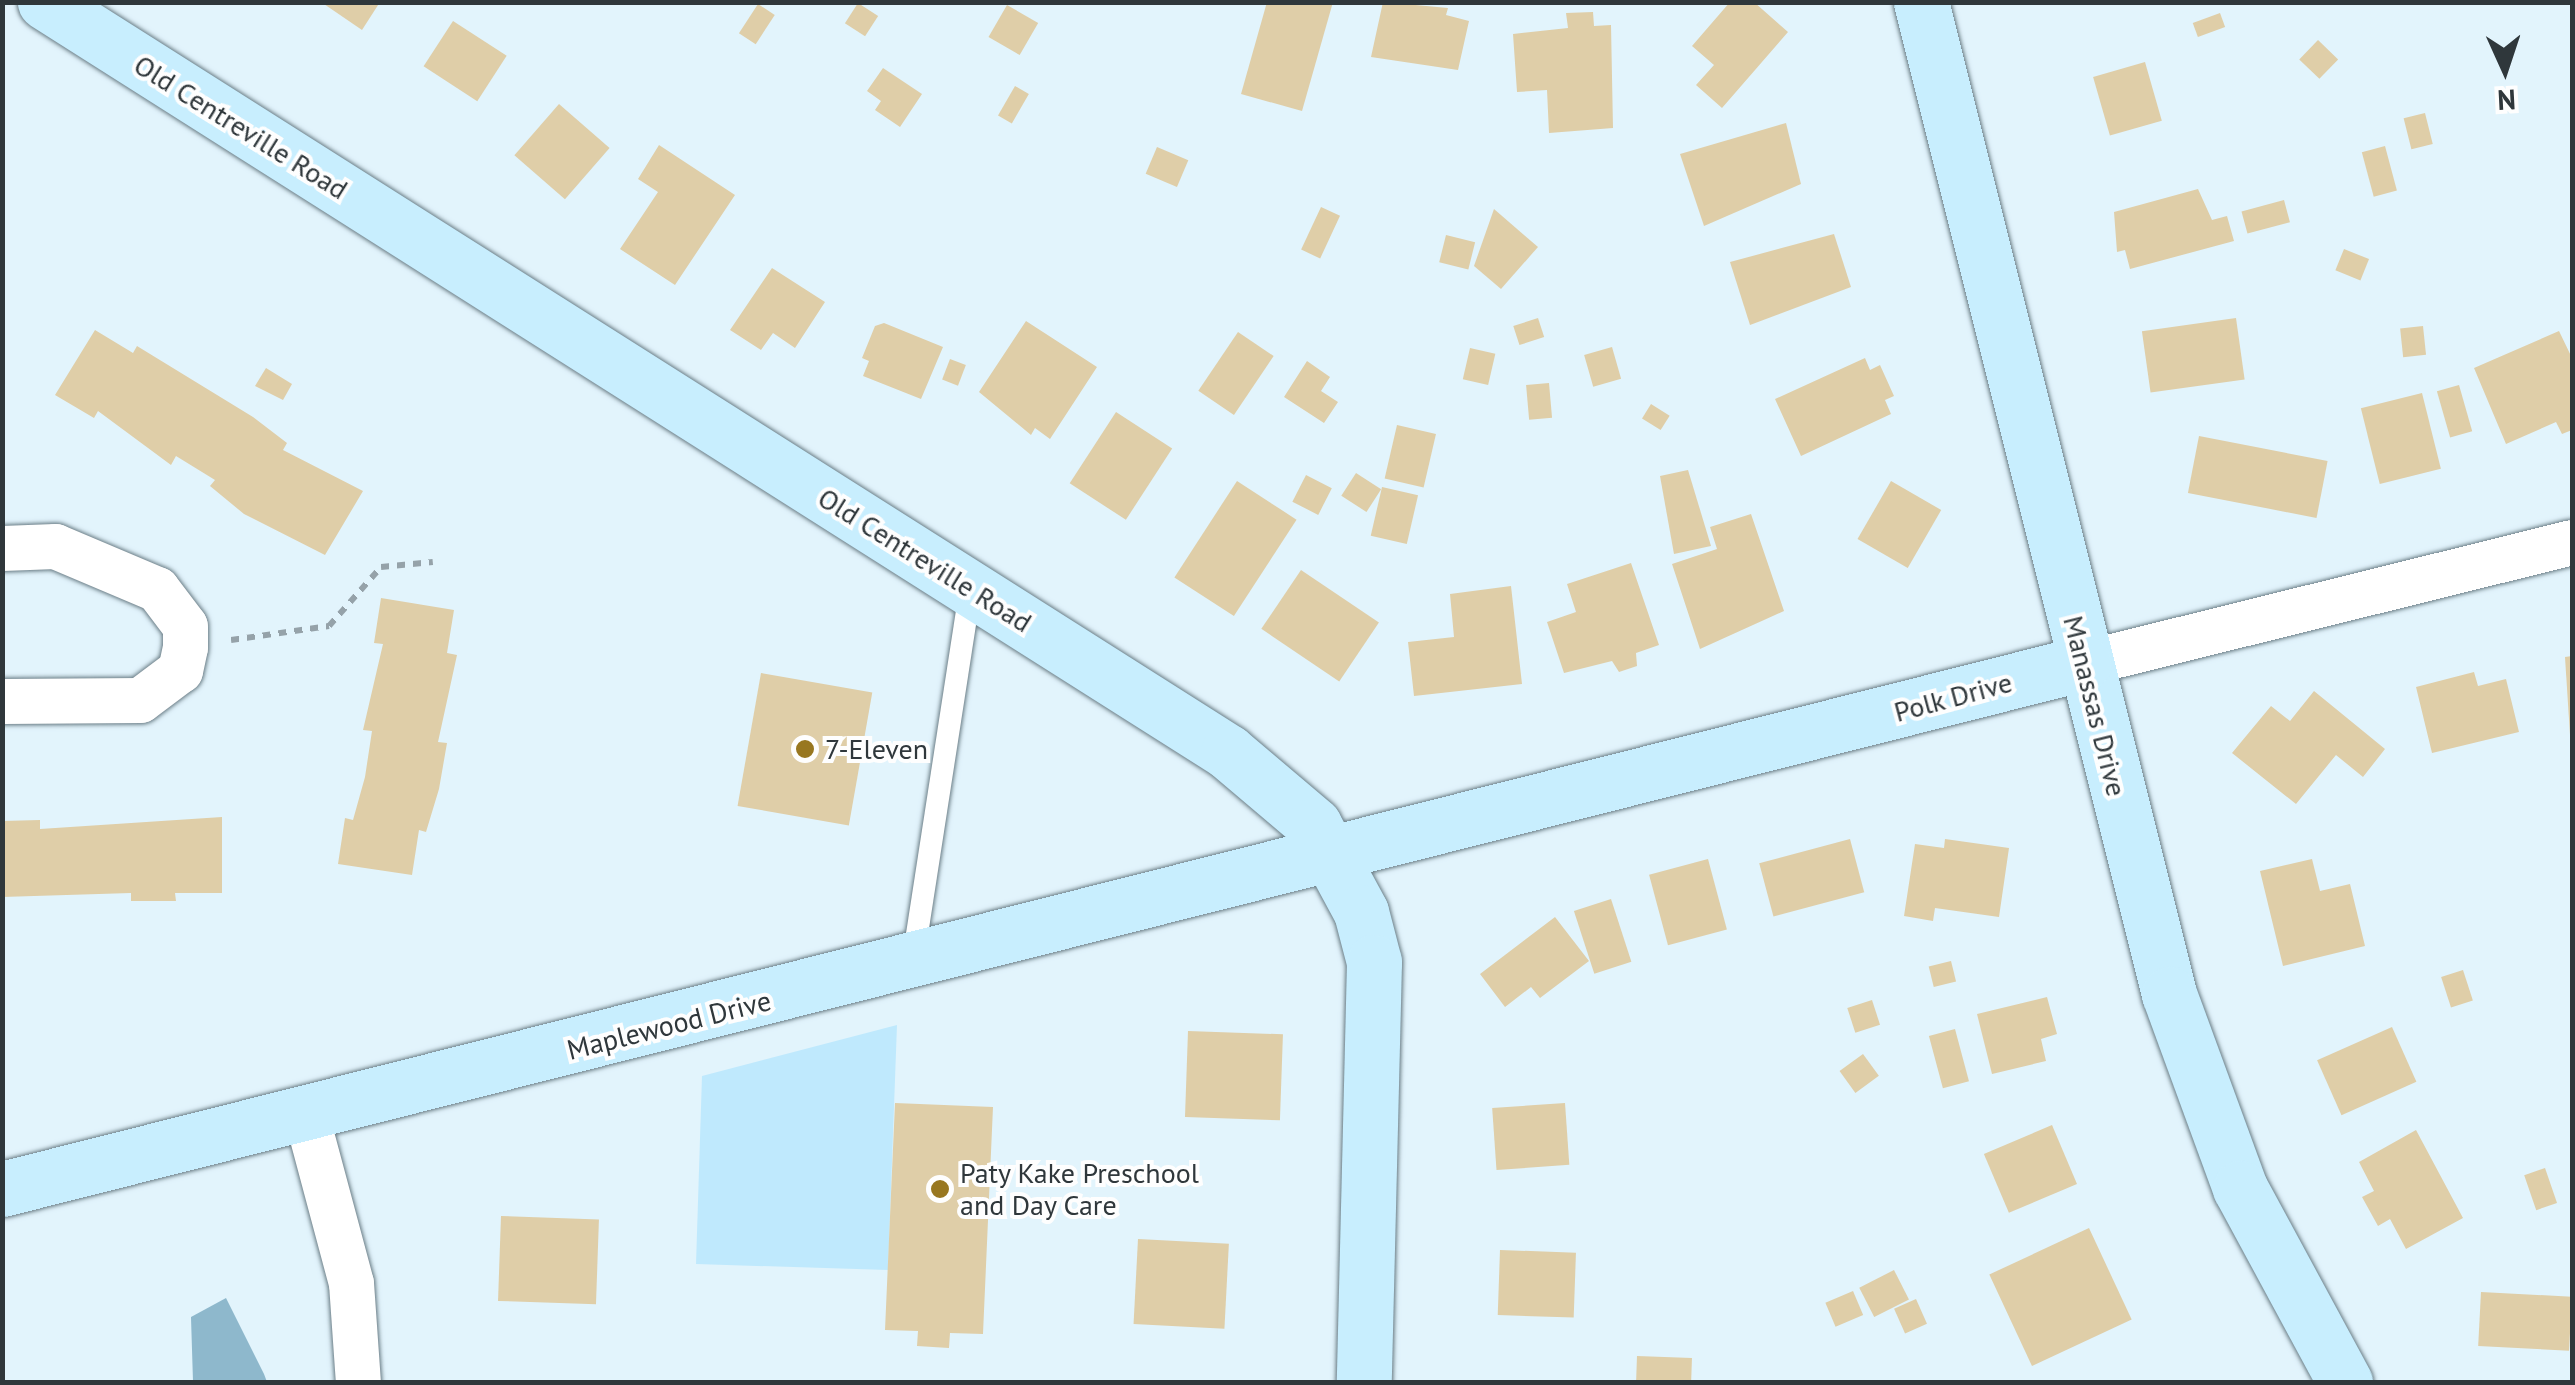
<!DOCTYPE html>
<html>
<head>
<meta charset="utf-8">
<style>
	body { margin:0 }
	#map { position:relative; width:2575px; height:1385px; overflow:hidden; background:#e2f4fc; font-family:"PT Sans",sans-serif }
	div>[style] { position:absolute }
	.green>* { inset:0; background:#bfe9fd }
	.forest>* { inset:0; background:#8eb8cc }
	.building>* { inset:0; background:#dfcea8; transform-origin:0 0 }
	.path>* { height:6px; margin-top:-3px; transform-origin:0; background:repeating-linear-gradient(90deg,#95a2a9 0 8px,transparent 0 16px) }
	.roads { filter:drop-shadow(0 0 2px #6b7e87) drop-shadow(0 0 2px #6b7e87) }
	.lane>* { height:22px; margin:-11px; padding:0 11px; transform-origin:11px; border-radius:11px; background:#fff }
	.street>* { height:45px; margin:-22.5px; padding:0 22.5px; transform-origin:22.5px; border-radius:22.5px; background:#fff }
	.secondary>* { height:55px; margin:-27.5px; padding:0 27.5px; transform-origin:27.5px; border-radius:27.5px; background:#c8eefe }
	.dots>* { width:28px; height:28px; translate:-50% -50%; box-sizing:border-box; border:5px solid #fefefe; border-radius:50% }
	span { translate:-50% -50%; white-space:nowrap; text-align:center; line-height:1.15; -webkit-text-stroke:8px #fefefe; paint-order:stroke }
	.street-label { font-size:28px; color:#2f373b }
	.poi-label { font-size:28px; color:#2f373b }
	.left { translate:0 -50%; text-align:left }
	.frame { position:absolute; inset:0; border:5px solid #2f373b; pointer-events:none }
	.north { position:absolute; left:2455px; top:20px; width:100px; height:100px; -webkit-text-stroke:8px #fefefe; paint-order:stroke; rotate:177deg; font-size:28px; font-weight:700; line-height:40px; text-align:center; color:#2f373b }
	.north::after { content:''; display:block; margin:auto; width:35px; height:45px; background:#2f373b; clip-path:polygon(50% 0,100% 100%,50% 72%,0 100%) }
</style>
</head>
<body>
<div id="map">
	<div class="green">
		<i style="clip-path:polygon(897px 1025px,888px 1270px,696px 1264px,702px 1076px)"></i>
	</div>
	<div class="forest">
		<i style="clip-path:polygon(226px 1298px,264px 1374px,267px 1382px,193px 1382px,191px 1317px)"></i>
	</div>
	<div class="building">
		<i style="clip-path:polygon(321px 2px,380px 2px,362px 30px)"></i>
		<i style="clip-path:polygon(1267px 2px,1333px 2px,1302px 111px,1241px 94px)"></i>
		<i style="clip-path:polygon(1383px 2px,1448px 8px,1446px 15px,1469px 21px,1458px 70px,1371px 57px)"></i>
		<i style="clip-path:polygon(1730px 2px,1754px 2px,1788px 32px,1722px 108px,1696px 85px,1714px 65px,1692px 46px)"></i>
		<i style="left:858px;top:3px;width:24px;height:24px;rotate:33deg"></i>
		<i style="left:758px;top:4px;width:20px;height:35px;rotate:33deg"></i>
		<i style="left:1007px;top:5px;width:36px;height:37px;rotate:30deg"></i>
		<i style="clip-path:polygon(1593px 12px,1594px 26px,1611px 25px,1613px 128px,1549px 133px,1547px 90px,1517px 92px,1513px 34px,1568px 28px,1566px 13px)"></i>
		<i style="left:2220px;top:13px;width:15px;height:29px;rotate:70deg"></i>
		<i style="left:453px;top:21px;width:64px;height:54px;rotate:33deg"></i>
		<i style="left:2318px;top:40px;width:28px;height:27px;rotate:44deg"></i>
		<i style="left:2145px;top:62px;width:61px;height:54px;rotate:74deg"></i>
		<i style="clip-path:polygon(883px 68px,922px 94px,900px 127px,875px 110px,881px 101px,867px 91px)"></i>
		<i style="left:1015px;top:86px;width:16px;height:34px;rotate:30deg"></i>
		<i style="left:559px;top:104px;width:67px;height:68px;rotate:41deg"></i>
		<i style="left:2425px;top:113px;width:32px;height:22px;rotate:76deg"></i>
		<i style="clip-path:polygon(1786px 123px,1801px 184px,1704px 226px,1680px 154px)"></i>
		<i style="clip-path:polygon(659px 145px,735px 195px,675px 285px,620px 249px,658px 192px,638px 179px)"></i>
		<i style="left:2385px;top:146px;width:46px;height:24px;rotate:75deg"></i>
		<i style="left:1157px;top:147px;width:34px;height:29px;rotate:23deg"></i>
		<i style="clip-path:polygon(2198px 189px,2212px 220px,2227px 216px,2234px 241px,2130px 269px,2125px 250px,2117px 252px,2114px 212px)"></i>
		<i style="left:2284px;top:200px;width:23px;height:44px;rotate:75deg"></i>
		<i style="left:1321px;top:207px;width:21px;height:47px;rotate:25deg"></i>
		<i style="clip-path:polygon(1494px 209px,1538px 247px,1501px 289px,1474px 266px)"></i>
		<i style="clip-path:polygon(1834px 234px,1851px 287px,1750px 325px,1730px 262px)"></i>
		<i style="left:1446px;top:235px;width:30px;height:28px;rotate:14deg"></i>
		<i style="left:2344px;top:249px;width:27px;height:23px;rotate:22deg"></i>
		<i style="clip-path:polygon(772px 268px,825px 302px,795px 348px,773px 333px,761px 350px,730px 330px)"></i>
		<i style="left:1538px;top:318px;width:20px;height:26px;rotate:72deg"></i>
		<i style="left:2236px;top:318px;width:62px;height:95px;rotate:82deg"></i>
		<i style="clip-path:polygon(1026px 321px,1097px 367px,1050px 439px,1035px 428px,1031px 435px,979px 392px)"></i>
		<i style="clip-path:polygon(884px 323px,943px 347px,921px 399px,863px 376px,869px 361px,862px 358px,875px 326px)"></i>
		<i style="left:2423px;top:326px;width:29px;height:23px;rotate:84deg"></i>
		<i style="clip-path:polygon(95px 330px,133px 353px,137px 346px,253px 417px,287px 443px,283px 450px,363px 491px,325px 555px,244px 514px,210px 486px,215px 480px,176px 456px,171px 465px,98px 411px,94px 418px,55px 395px)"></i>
		<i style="clip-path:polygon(2559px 331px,2572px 358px,2572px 430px,2562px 434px,2556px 422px,2506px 444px,2474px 368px)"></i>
		<i style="left:1238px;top:332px;width:43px;height:71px;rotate:34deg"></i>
		<i style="left:1612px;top:347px;width:33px;height:29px;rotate:74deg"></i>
		<i style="left:1470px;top:348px;width:26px;height:32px;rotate:13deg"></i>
		<i style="clip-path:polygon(1865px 358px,1870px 370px,1880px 365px,1894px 396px,1885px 400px,1891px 414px,1801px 456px,1775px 399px)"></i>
		<i style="left:950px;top:359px;width:17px;height:22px;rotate:21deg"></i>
		<i style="clip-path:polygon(1307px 361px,1330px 377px,1321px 391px,1338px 402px,1324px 423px,1284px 397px)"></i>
		<i style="clip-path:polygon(266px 368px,292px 384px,283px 400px,255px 386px)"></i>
		<i style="left:1549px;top:383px;width:35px;height:23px;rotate:85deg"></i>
		<i style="left:2459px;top:385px;width:48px;height:23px;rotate:74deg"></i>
		<i style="left:2422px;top:393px;width:78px;height:63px;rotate:76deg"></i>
		<i style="left:1651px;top:404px;width:22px;height:17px;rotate:32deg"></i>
		<i style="left:1116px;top:412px;width:67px;height:85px;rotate:33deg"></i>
		<i style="left:1397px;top:425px;width:40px;height:55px;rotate:13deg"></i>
		<i style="left:2199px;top:436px;width:131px;height:58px;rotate:11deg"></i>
		<i style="clip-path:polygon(1688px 470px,1711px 546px,1674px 554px,1660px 476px)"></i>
		<i style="left:1356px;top:473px;width:30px;height:27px;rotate:33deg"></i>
		<i style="left:1306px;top:475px;width:29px;height:30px;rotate:27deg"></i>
		<i style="left:1237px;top:481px;width:71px;height:115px;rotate:33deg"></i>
		<i style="left:1891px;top:481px;width:58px;height:67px;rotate:30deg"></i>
		<i style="left:1382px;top:487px;width:37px;height:50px;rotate:13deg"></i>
		<i style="clip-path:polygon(1751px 514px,1784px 611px,1700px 649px,1672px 564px,1717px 549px,1710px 527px)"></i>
		<i style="clip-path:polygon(1631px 563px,1659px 645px,1636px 653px,1637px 666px,1619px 672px,1612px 661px,1564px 673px,1547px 622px,1576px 612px,1567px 584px)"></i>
		<i style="left:1301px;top:570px;width:94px;height:71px;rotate:34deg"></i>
		<i style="clip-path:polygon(1511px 586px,1522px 684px,1414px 696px,1408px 642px,1454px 637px,1450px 594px)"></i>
		<i style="clip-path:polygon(381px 598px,454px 610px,447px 653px,457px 655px,438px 742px,447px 743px,439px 789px,426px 832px,419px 830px,412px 875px,338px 864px,345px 818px,353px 820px,365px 777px,372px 731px,363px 730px,383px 644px,374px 643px)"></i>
		<i style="clip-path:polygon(2572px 656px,2572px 735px,2570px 735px,2565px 657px)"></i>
		<i style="clip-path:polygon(2474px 672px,2478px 686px,2506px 679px,2519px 732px,2432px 753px,2416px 687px)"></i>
		<i style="left:761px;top:673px;width:113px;height:135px;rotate:10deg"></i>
		<i style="clip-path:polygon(2314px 691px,2385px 749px,2363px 777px,2336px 755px,2296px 804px,2232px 753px,2271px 706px,2290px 721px)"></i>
		<i style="clip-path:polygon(222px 817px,222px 893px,175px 893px,176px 901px,131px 901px,131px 893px,2px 897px,2px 821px,40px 820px,40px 829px)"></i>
		<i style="left:1850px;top:839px;width:55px;height:94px;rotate:75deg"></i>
		<i style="clip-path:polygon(1945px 839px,2009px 848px,1999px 917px,1935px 908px,1933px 921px,1904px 916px,1915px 844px,1944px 848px)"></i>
		<i style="left:1708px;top:859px;width:73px;height:61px;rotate:75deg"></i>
		<i style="clip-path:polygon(2312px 859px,2320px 891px,2350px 884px,2365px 946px,2283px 966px,2260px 871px)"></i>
		<i style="left:1611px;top:899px;width:66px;height:39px;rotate:72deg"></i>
		<i style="clip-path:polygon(1555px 917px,1589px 961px,1540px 998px,1531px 987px,1505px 1007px,1480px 974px)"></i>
		<i style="left:1951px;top:961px;width:21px;height:23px;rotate:76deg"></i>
		<i style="left:2463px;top:970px;width:32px;height:23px;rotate:72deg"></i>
		<i style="clip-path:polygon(2047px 997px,2057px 1034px,2041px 1039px,2046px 1061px,1992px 1074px,1977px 1014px)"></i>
		<i style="left:1872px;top:1000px;width:26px;height:26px;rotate:72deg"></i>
		<i style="left:2392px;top:1027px;width:60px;height:82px;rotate:66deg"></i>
		<i style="left:1955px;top:1029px;width:54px;height:27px;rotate:75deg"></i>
		<i style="left:1188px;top:1031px;width:95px;height:86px;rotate:2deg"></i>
		<i style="left:1863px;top:1054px;width:27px;height:29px;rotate:54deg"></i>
		<i style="clip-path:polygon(895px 1103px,993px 1107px,983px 1334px,950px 1333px,949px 1348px,917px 1346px,918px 1331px,885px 1330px)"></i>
		<i style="left:1565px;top:1103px;width:62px;height:73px;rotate:86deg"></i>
		<i style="left:2052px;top:1125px;width:64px;height:74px;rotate:67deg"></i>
		<i style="clip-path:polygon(2416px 1130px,2463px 1218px,2406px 1249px,2390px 1219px,2378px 1226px,2362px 1197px,2374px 1191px,2359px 1162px)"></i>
		<i style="left:2545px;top:1168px;width:37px;height:22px;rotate:71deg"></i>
		<i style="left:501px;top:1216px;width:98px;height:85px;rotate:2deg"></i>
		<i style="left:2089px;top:1228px;width:101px;height:110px;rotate:65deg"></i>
		<i style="left:1138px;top:1239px;width:91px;height:85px;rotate:3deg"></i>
		<i style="left:1500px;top:1250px;width:76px;height:65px;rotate:2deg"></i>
		<i style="left:1894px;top:1270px;width:33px;height:39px;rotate:63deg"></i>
		<i style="left:1853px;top:1291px;width:26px;height:30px;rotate:67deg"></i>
		<i style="left:2481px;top:1292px;width:91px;height:54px;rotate:3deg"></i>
		<i style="left:1916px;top:1299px;width:27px;height:24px;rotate:66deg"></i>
		<i style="left:1637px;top:1356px;width:55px;height:26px;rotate:2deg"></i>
	</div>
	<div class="path">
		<i style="left:231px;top:640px;width:99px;rotate:-8.1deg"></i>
		<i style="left:329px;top:626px;width:79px;rotate:-48.6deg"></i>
		<i style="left:381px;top:567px;width:52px;rotate:-5.5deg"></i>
	</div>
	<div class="roads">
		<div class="lane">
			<i style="left:913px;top:960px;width:373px;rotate:-81.2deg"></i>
		</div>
		<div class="street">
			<i style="left:2px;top:548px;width:53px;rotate:-2.2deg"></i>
			<i style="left:55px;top:546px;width:111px;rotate:22.9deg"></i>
			<i style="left:157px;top:589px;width:46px;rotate:52.9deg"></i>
			<i style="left:185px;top:626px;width:21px;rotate:90deg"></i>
			<i style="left:185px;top:647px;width:24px;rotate:102deg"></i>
			<i style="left:180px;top:670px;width:50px;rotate:143.1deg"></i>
			<i style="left:140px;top:700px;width:138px;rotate:179.6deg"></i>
			<i style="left:2084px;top:663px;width:503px;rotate:-13.93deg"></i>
			<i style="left:306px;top:1115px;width:174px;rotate:75deg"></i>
			<i style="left:351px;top:1283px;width:99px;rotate:86deg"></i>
		</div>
		<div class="secondary">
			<i style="left:45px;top:2px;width:1401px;rotate:32.37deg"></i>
			<i style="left:1228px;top:752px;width:113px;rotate:40.3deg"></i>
			<i style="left:1314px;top:825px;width:99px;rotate:61.6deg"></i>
			<i style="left:1361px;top:912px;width:52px;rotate:75.4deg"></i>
			<i style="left:1374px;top:962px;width:420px;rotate:91.4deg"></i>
			<i style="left:1921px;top:2px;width:1023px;rotate:75.96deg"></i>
			<i style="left:2169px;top:994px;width:207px;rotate:69.9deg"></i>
			<i style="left:2240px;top:1188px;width:221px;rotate:61.6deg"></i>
			<i style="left:2px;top:1189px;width:2147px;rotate:-14.18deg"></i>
		</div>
	</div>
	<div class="dots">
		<i style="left:805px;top:749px;background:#987720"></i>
		<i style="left:940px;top:1189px;background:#987720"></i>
	</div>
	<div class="street-label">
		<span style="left:241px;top:127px;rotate:32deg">Old Centreville Road</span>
		<span style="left:925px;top:560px;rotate:32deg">Old Centreville Road</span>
		<span style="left:1953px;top:697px;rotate:-15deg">Polk Drive</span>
		<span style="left:2095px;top:706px;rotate:76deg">Manassas Drive</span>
		<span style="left:669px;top:1025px;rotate:-14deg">Maplewood Drive</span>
	</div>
	<div class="poi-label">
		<span class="left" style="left:825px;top:749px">7-Eleven</span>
		<span class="left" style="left:960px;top:1189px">Paty Kake Preschool<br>and Day Care</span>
	</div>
	<div class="frame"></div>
	<div class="north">N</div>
</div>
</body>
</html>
